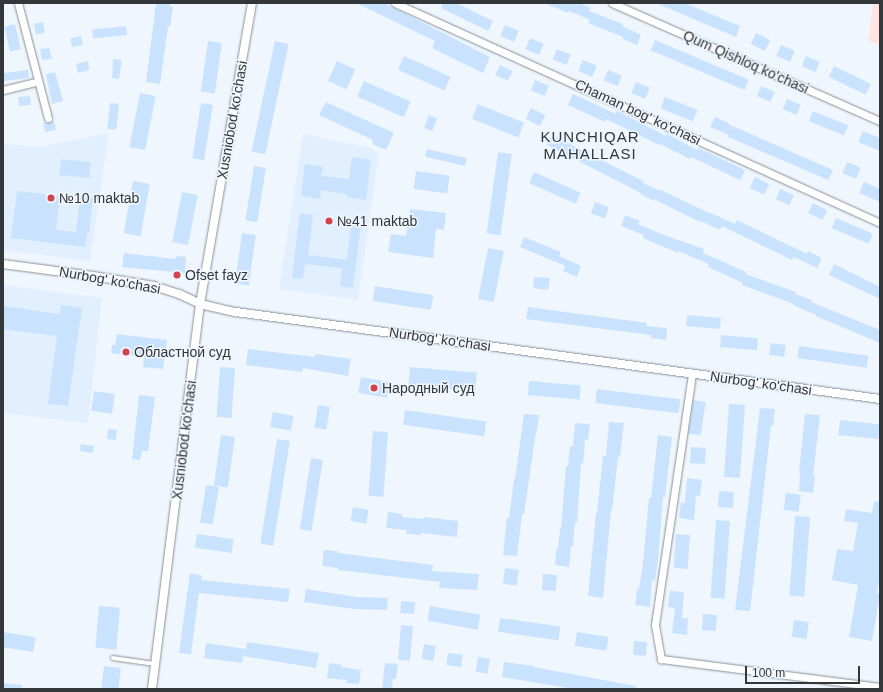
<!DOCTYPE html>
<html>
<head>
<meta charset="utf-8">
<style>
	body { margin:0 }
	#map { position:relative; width:883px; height:692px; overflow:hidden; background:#eff6fd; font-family:Arial,sans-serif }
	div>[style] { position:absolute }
	.built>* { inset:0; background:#e1effe }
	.medical>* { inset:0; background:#ffe4e1 }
	.building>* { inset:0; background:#c9e3fe; transform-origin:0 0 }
	.roads { filter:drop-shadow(0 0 1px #889098) drop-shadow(0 0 1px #889098) }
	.service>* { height:3.5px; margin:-1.75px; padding:0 1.75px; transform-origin:1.75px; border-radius:1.75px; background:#fff }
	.minor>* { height:7px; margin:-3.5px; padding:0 3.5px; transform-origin:3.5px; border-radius:3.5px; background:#fff }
	.tertiary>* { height:8px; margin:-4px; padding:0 4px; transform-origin:4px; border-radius:4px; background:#fff }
	.dots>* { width:11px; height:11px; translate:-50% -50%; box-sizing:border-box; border:2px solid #eff6fd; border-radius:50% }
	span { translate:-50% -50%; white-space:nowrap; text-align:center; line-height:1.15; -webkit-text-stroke:3px #eff6fd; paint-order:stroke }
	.street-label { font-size:14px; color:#33373a }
	.poi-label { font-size:14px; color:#33373a }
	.left { translate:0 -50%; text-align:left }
	.neighbourhood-label { font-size:15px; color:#2f363d; letter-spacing:1px }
	.frame { position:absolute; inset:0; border:4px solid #33373a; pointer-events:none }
	.scale { position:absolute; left:745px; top:666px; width:115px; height:18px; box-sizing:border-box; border:2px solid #33373a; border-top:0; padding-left:5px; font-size:12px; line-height:14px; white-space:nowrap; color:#33373a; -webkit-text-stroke:3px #eff6fd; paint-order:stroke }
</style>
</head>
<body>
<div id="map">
	<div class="built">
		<i style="clip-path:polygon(109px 133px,90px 261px,3px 250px,3px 144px,39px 147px)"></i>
		<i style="clip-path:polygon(303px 134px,367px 147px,379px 153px,358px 300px,279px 289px)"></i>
		<i style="clip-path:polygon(3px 285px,102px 298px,88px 423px,3px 413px)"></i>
	</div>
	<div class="medical">
		<i style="clip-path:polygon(873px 3px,880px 3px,880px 45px,868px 41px)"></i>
	</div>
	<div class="building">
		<i style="clip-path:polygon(156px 3px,170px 3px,170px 7px,173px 7px,170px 27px,168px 27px,160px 84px,146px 82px)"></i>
		<i style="clip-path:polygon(356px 3px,384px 3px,490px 57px,483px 73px,432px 48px,435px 41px)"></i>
		<i style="clip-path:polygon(443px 3px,456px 3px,493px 21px,488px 31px,441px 8px)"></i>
		<i style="clip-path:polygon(545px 3px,580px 3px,591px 8px,589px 11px,623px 24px,622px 26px,641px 35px,637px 45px,623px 39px,623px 37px,588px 23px,590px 20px,569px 11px,568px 13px)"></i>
		<i style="clip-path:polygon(656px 3px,684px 3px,740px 26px,736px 37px)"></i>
		<i style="left:43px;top:22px;width:11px;height:9px;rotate:80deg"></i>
		<i style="left:15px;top:24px;width:26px;height:11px;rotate:77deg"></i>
		<i style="left:505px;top:25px;width:15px;height:12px;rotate:23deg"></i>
		<i style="left:126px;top:26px;width:9px;height:34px;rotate:84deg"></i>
		<i style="left:756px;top:33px;width:16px;height:12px;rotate:27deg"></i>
		<i style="left:81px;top:36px;width:9px;height:11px;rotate:77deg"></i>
		<i style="left:530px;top:38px;width:15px;height:12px;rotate:23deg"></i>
		<i style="left:655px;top:40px;width:102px;height:11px;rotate:23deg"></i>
		<i style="left:208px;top:41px;width:14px;height:51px;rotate:8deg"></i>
		<i style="left:275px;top:41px;width:14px;height:113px;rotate:12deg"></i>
		<i style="left:781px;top:45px;width:15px;height:12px;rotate:23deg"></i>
		<i style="clip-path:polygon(49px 48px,52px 59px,42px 60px,40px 49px)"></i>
		<i style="left:557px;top:49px;width:15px;height:11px;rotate:23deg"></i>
		<i style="left:404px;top:56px;width:51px;height:15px;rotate:24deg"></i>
		<i style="left:806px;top:56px;width:15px;height:11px;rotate:23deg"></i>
		<i style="clip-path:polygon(113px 59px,122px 60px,119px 79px,112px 78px)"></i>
		<i style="left:583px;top:60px;width:15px;height:12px;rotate:23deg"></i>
		<i style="clip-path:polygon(88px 61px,89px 70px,78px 73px,76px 64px)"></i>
		<i style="left:337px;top:61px;width:20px;height:22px;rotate:24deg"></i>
		<i style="left:500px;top:65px;width:14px;height:11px;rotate:25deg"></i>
		<i style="left:834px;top:66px;width:41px;height:12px;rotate:26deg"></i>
		<i style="left:28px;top:70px;width:8px;height:26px;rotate:83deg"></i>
		<i style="left:608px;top:70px;width:15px;height:11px;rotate:23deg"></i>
		<i style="clip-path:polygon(55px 72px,63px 101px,52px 104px,46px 74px)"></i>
		<i style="left:535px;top:80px;width:15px;height:11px;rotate:23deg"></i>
		<i style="left:364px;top:81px;width:51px;height:17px;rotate:24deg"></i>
		<i style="left:636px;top:82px;width:15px;height:12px;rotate:23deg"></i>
		<i style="left:761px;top:86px;width:15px;height:11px;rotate:23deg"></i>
		<i style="left:140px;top:93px;width:16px;height:55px;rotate:11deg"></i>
		<i style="clip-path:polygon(573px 94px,616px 114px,617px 111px,666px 136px,667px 134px,697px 150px,698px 148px,745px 170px,740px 180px,691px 157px,690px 159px,660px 144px,659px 145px,606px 119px,605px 122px,568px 105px)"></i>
		<i style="left:30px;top:96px;width:9px;height:12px;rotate:84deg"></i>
		<i style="left:665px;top:97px;width:35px;height:12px;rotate:22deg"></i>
		<i style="left:787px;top:99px;width:15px;height:11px;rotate:23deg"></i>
		<i style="clip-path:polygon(326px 102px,394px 133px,386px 150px,372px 144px,373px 140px,319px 115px)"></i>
		<i style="left:110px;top:103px;width:9px;height:26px;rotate:6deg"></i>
		<i style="left:201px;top:103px;width:12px;height:56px;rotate:9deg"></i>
		<i style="left:478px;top:104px;width:50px;height:16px;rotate:22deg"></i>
		<i style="left:531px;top:108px;width:16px;height:12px;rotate:27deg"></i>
		<i style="left:813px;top:111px;width:38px;height:11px;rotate:22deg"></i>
		<i style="left:429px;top:115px;width:9px;height:14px;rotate:21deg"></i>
		<i style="clip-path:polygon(715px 117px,729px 123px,728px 124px,833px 170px,828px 180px,728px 137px,729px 135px,710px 127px)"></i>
		<i style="left:54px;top:121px;width:9px;height:11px;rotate:77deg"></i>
		<i style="clip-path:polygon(863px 131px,880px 138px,880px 151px,858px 142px)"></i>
		<i style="clip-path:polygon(552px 135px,643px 181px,643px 183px,660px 191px,661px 190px,711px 214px,711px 213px,735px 224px,737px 220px,807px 254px,808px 251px,822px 258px,817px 268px,794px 257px,792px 260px,722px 226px,720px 230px,701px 221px,700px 222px,654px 199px,654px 201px,640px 194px,641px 193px,547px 145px)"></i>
		<i style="left:427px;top:149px;width:41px;height:8px;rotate:13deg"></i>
		<i style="left:498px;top:152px;width:14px;height:82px;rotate:8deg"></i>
		<i style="clip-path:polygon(352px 157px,371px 160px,366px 200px,346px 197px,347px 194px,321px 190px,320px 199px,301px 196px,305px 164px,323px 167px,321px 176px,349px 179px)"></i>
		<i style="left:61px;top:159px;width:30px;height:16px;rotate:6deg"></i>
		<i style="left:847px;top:162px;width:15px;height:12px;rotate:23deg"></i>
		<i style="left:254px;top:166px;width:12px;height:55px;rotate:9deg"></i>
		<i style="left:416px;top:171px;width:34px;height:18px;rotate:8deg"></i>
		<i style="left:534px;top:172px;width:51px;height:12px;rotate:24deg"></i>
		<i style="left:755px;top:177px;width:16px;height:12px;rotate:27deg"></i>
		<i style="left:133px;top:181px;width:17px;height:53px;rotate:10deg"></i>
		<i style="clip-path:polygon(864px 182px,880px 189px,880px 202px,859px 193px)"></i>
		<i style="left:780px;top:189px;width:15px;height:11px;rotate:23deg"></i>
		<i style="clip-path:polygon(17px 191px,60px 196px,56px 230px,76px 232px,80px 196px,93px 198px,89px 233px,87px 233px,85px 247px,11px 238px)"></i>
		<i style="left:182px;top:192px;width:16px;height:51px;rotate:11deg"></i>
		<i style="left:595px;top:202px;width:15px;height:12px;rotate:20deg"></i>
		<i style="left:813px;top:203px;width:16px;height:11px;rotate:27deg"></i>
		<i style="clip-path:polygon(410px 209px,446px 213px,444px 230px,436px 229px,433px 258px,388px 252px,391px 234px,406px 236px)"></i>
		<i style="clip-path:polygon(300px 213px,313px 215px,308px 255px,347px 260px,351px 225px,361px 226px,353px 288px,340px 286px,342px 268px,305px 264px,303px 279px,292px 278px)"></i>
		<i style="clip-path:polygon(625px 215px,640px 221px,638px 224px,661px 234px,704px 249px,703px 253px,746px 272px,745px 274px,796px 292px,795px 294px,812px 300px,811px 302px,880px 330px,880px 343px,816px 316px,816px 315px,793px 305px,794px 304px,742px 285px,743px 283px,708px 267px,709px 264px,678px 251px,678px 253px,643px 238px,644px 235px,621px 226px)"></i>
		<i style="left:836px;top:218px;width:40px;height:11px;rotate:23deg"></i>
		<i style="left:242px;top:233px;width:14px;height:51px;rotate:8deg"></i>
		<i style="clip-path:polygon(524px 237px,561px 252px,559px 256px,581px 266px,577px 277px,563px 271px,565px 266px,520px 247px)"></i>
		<i style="left:488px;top:248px;width:16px;height:52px;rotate:11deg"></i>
		<i style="clip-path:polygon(124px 253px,176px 259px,176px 256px,186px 257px,185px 273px,122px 267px)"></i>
		<i style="clip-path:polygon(834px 264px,880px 287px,880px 299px,829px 275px)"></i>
		<i style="clip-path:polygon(534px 277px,550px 278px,548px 290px,533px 288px)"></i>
		<i style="left:375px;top:286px;width:59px;height:15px;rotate:9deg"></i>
		<i style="clip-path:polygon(61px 305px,82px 308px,68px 406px,48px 404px,57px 336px,3px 329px,3px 306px,60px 314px)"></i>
		<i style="clip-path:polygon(528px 307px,647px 323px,646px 326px,667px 328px,666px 340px,651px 338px,651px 335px,526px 319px)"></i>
		<i style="left:687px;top:315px;width:34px;height:11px;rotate:5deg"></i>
		<i style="clip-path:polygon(117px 334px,167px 340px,163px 369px,143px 367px,144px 357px,111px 353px,112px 345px,115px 345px)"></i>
		<i style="left:721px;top:335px;width:37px;height:12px;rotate:5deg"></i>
		<i style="left:771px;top:343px;width:15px;height:12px;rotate:8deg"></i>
		<i style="left:799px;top:346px;width:70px;height:12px;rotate:8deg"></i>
		<i style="clip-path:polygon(248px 349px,315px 357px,315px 354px,351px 359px,348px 376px,303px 368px,302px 372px,246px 365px)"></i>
		<i style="left:220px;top:367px;width:15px;height:50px;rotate:4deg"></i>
		<i style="left:410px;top:367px;width:67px;height:18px;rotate:5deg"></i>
		<i style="left:361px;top:377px;width:29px;height:16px;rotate:10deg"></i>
		<i style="left:529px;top:381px;width:52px;height:14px;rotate:5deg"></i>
		<i style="left:597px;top:389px;width:84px;height:14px;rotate:7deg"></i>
		<i style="left:94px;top:391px;width:21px;height:20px;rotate:8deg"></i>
		<i style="clip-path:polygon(139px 395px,155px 397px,148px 451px,142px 451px,140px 460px,132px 459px)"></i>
		<i style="left:693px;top:400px;width:13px;height:34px;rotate:9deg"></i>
		<i style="left:729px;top:404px;width:16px;height:73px;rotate:4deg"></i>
		<i style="left:318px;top:405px;width:12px;height:23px;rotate:9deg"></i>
		<i style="clip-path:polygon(760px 408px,775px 409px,773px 426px,771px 425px,750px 611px,735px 610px)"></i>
		<i style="left:405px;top:410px;width:82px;height:15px;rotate:8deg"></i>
		<i style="left:273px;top:412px;width:21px;height:15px;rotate:11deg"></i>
		<i style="clip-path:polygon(524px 414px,539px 415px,537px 431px,536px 431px,524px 514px,522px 514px,517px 556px,503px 555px,507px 518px,509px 518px,514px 479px,515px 479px)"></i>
		<i style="clip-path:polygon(805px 414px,820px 415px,813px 476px,815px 476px,813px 493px,799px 491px,800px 471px,799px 471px)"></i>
		<i style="left:840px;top:420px;width:40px;height:15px;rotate:6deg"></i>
		<i style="clip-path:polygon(609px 422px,624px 423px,620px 457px,618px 457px,612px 510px,611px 510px,603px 598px,588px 596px,596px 513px,597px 513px,603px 456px,606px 456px)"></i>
		<i style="clip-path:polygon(575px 423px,590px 424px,588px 440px,585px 440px,583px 464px,581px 463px,577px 522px,575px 522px,573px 546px,571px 546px,569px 567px,555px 565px,556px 549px,558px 549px,560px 529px,561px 529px,566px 466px,568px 466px,570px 446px,573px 446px)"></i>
		<i style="left:108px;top:429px;width:9px;height:10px;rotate:6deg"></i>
		<i style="left:373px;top:431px;width:15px;height:65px;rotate:4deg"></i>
		<i style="left:221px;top:435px;width:14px;height:51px;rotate:8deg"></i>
		<i style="clip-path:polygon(658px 435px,672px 437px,665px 497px,663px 497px,658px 559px,655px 581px,652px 580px,650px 607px,635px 605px,637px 589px,639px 589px,643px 563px,649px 498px,651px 498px)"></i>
		<i style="left:277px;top:439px;width:13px;height:106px;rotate:9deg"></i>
		<i style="left:81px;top:444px;width:13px;height:7px;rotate:9deg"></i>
		<i style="left:691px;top:447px;width:15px;height:16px;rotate:4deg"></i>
		<i style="left:311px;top:458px;width:12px;height:72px;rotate:9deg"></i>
		<i style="clip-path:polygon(687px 478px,702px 480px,700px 496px,696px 496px,694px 520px,679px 518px,681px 502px,685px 503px)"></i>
		<i style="left:206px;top:485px;width:13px;height:38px;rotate:9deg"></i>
		<i style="left:719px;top:491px;width:15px;height:16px;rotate:4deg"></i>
		<i style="left:786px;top:493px;width:15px;height:17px;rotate:8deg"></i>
		<i style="clip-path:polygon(874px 501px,880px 502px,880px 575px,877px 593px,880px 595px,872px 641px,849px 637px,858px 585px,832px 580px,837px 549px,853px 551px,858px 523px,844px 521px,846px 509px,872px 513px)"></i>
		<i style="left:353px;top:507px;width:16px;height:14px;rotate:11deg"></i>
		<i style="clip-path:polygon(388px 512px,402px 514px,402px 517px,424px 519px,424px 517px,458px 521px,457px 537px,421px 533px,421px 535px,406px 534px,407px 530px,386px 528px)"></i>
		<i style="left:795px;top:516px;width:15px;height:80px;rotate:4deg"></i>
		<i style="left:716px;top:520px;width:14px;height:78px;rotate:4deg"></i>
		<i style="left:197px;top:534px;width:37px;height:14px;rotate:8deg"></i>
		<i style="left:676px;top:534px;width:14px;height:34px;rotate:4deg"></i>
		<i style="clip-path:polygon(324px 550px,338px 551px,338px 553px,433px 565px,432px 571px,479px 574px,477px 590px,439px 588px,440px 582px,338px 570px,338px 568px,322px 566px)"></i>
		<i style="left:505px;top:568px;width:14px;height:16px;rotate:8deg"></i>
		<i style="clip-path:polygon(190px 573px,202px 576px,201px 580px,290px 589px,288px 602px,199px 593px,191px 654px,179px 653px)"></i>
		<i style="left:543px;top:574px;width:14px;height:16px;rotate:4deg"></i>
		<i style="clip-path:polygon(306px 589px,357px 597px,388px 598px,387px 610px,354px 609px,304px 602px)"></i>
		<i style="clip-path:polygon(670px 591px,684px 592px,682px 618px,688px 618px,687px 635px,672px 633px,675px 608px,668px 607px)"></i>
		<i style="left:401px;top:601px;width:14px;height:12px;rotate:4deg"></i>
		<i style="left:99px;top:606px;width:21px;height:42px;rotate:5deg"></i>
		<i style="left:430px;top:606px;width:51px;height:15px;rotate:10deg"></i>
		<i style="left:703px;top:614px;width:14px;height:16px;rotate:4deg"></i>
		<i style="left:500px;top:618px;width:61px;height:14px;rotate:8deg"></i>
		<i style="left:794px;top:620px;width:15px;height:17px;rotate:8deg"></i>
		<i style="left:401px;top:625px;width:12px;height:35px;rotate:5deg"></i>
		<i style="left:3px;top:632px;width:33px;height:15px;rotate:9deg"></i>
		<i style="left:577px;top:632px;width:32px;height:14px;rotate:9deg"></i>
		<i style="left:634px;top:641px;width:13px;height:14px;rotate:4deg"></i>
		<i style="clip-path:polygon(247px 642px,319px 653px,316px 668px,243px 656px,242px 663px,204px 658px,206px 643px,246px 649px)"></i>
		<i style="left:424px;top:644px;width:12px;height:15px;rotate:9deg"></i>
		<i style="left:448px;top:653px;width:15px;height:12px;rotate:8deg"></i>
		<i style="left:478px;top:657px;width:12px;height:15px;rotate:9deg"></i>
		<i style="clip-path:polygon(504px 662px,534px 666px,533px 667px,636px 686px,636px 689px,574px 689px,502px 677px)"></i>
		<i style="clip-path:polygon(329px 663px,342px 665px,341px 667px,361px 670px,359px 684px,346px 683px,347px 680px,327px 678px)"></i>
		<i style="clip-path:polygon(385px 663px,398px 664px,396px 679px,393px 679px,391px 689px,382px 689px)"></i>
		<i style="left:104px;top:666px;width:17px;height:23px;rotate:7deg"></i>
		<i style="clip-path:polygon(3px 683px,22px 685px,22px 689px,3px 689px)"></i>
	</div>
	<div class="roads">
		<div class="service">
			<i style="left:113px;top:658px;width:42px;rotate:8.1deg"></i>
		</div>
		<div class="minor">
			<i style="left:18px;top:3px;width:119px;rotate:75.4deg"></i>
			<i style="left:395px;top:3px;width:533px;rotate:24.4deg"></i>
			<i style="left:612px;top:3px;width:293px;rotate:23.8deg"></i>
			<i style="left:3px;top:90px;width:36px;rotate:-14deg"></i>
			<i style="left:692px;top:374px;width:254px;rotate:98.4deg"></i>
			<i style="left:655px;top:625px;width:35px;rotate:80deg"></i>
			<i style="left:661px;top:659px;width:221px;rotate:7.3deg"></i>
		</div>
		<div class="tertiary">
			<i style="left:3px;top:264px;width:91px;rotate:7.6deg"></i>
			<i style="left:93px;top:276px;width:62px;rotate:9.3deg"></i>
			<i style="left:154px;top:286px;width:26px;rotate:18deg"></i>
			<i style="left:179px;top:294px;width:23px;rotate:25deg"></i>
			<i style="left:200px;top:304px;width:37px;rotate:13deg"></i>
			<i style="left:236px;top:312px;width:650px;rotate:7.69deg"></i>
			<i style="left:152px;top:689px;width:388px;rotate:-82.9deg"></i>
			<i style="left:200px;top:304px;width:305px;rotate:-80.2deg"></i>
		</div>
	</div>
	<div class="dots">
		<i style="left:51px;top:198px;background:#d3434f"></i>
		<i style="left:329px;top:221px;background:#d3434f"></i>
		<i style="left:177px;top:275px;background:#d3434f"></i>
		<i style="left:126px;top:352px;background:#d3434f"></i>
		<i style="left:374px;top:388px;background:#d3434f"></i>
	</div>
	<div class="street-label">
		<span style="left:746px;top:62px;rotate:24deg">Qum Qishloq ko'chasi</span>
		<span style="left:638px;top:112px;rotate:25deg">Chaman bog' ko'chasi</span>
		<span style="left:232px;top:120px;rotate:-80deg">Xusniobod ko'chasi</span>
		<span style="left:110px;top:280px;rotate:10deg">Nurbog' ko'chasi</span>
		<span style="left:440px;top:339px;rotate:8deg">Nurbog' ko'chasi</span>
		<span style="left:761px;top:383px;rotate:8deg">Nurbog' ko'chasi</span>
		<span style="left:184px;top:440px;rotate:-83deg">Xusniobod ko'chasi</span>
	</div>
	<div class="poi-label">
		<span class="left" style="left:59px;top:198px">№10 maktab</span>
		<span class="left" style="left:337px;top:221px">№41 maktab</span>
		<span class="left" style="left:185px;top:275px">Ofset fayz</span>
		<span class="left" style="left:134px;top:352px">Областной суд</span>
		<span class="left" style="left:382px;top:388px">Народный суд</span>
	</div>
	<div class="neighbourhood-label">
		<span style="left:590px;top:145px">KUNCHIQAR<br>MAHALLASI</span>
	</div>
	<div class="frame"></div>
	<div class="scale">100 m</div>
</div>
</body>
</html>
